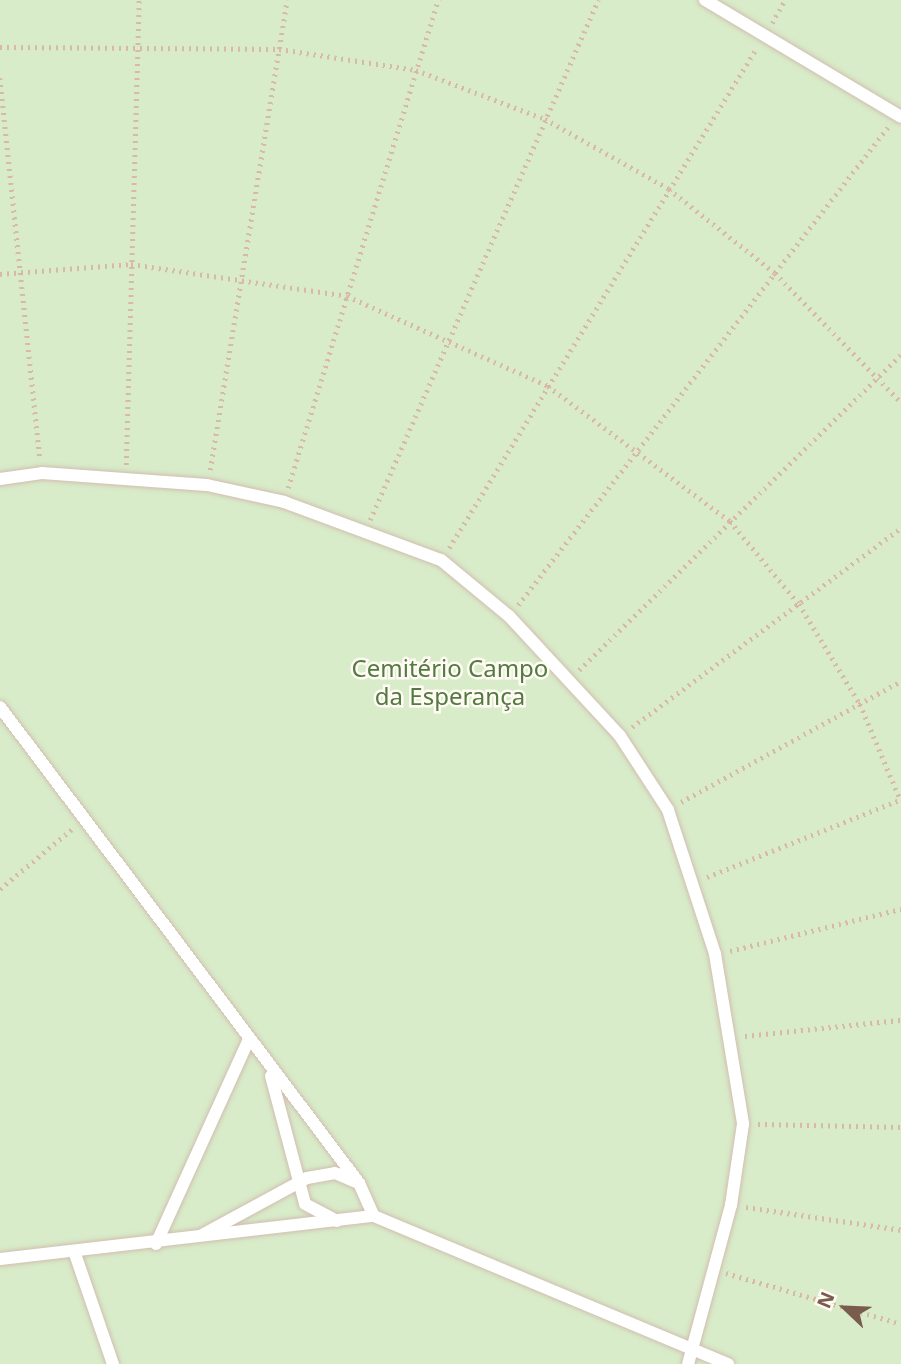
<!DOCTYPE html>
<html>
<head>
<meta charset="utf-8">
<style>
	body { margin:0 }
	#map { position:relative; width:901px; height:1364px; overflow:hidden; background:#fdf6ec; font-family:"Noto Sans",sans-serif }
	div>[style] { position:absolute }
	.green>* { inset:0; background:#d8ecc9; transform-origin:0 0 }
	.path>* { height:4.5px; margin-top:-2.25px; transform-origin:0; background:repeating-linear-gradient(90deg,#d9b8a5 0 2px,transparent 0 7px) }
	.roads { filter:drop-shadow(0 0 2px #d1beb0) drop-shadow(0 0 2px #d1beb0) }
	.service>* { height:12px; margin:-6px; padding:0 6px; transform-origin:6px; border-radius:6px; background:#fff }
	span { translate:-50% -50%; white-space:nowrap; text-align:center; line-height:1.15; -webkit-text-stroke:5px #fffaf3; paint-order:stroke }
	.park-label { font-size:24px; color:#537a41 }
	.north { position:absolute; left:810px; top:1273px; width:70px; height:70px; -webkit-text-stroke:5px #fffaf3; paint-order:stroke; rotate:293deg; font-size:19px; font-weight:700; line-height:28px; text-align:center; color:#7a5c4d }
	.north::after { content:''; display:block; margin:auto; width:24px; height:32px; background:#7a5c4d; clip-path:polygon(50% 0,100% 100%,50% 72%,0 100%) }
</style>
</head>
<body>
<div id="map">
	<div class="green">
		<i style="left:0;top:0;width:901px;height:1364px"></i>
	</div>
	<div class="path">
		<i style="left:772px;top:23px;width:26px;rotate:-61deg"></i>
		<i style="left:0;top:47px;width:279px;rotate:0.4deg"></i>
		<i style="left:279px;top:49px;width:139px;rotate:8.7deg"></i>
		<i style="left:416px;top:70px;width:138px;rotate:20.8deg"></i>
		<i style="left:545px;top:119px;width:142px;rotate:29.4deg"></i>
		<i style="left:669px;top:189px;width:135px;rotate:38.4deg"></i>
		<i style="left:775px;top:273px;width:180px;rotate:45.7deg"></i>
		<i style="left:0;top:78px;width:382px;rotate:84deg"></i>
		<i style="left:0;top:274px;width:131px;rotate:-4.4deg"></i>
		<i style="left:131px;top:264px;width:218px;rotate:8.4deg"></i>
		<i style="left:347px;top:296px;width:220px;rotate:24.1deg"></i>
		<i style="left:548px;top:386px;width:227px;rotate:36.6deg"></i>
		<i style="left:730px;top:521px;width:108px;rotate:50.3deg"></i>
		<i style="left:799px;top:604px;width:117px;rotate:58.6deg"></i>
		<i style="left:860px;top:704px;width:105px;rotate:67.1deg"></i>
		<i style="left:126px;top:465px;width:465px;rotate:-88.4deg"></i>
		<i style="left:210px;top:470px;width:476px;rotate:-80.7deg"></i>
		<i style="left:288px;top:488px;width:511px;rotate:-72.91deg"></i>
		<i style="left:370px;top:520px;width:568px;rotate:-66.32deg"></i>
		<i style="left:449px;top:548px;width:586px;rotate:-58.4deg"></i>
		<i style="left:518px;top:605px;width:604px;rotate:-52.26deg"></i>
		<i style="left:579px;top:670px;width:450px;rotate:-44.4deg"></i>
		<i style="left:632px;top:727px;width:335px;rotate:-36.5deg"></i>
		<i style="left:681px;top:802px;width:251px;rotate:-28.8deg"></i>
		<i style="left:707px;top:877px;width:208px;rotate:-21.8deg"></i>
		<i style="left:0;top:889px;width:94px;rotate:-39.8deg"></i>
		<i style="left:730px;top:951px;width:176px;rotate:-13.8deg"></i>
		<i style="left:745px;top:1036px;width:157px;rotate:-5.9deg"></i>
		<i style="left:758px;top:1124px;width:143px;rotate:1.2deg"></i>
		<i style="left:746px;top:1207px;width:157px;rotate:8.4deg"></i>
		<i style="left:726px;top:1273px;width:182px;rotate:16.2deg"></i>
	</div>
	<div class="roads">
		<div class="service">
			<i style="left:705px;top:0;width:228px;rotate:30.8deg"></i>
			<i style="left:0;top:479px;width:42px;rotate:-8.1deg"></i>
			<i style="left:42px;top:473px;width:165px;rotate:4.2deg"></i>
			<i style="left:207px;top:485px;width:79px;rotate:12.4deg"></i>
			<i style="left:284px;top:502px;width:167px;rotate:20.3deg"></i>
			<i style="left:441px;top:560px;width:88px;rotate:39.5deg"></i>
			<i style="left:509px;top:616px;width:163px;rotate:47.2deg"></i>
			<i style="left:620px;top:736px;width:88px;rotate:57deg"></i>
			<i style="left:668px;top:810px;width:151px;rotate:71.9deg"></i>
			<i style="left:715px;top:954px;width:172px;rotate:80.6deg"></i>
			<i style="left:743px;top:1124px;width:82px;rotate:98.4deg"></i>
			<i style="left:731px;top:1205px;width:165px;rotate:105.1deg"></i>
			<i style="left:0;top:707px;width:596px;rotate:52.98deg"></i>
			<i style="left:359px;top:1183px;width:36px;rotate:66deg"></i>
			<i style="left:271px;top:1076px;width:132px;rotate:75.1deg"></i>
			<i style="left:305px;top:1204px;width:36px;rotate:28deg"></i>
			<i style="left:202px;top:1235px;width:119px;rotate:-28.5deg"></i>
			<i style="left:307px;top:1178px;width:28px;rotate:-10deg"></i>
			<i style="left:335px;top:1173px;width:26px;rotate:23deg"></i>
			<i style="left:156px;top:1244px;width:223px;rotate:-65.6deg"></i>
			<i style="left:74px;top:1251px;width:120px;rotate:71deg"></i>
			<i style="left:0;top:1259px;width:376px;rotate:-6.6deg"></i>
			<i style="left:374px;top:1216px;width:384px;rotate:22.7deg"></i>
		</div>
	</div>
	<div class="park-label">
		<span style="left:450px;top:682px">Cemitério Campo<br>da Esperança</span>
	</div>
	<div class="north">N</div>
</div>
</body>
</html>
